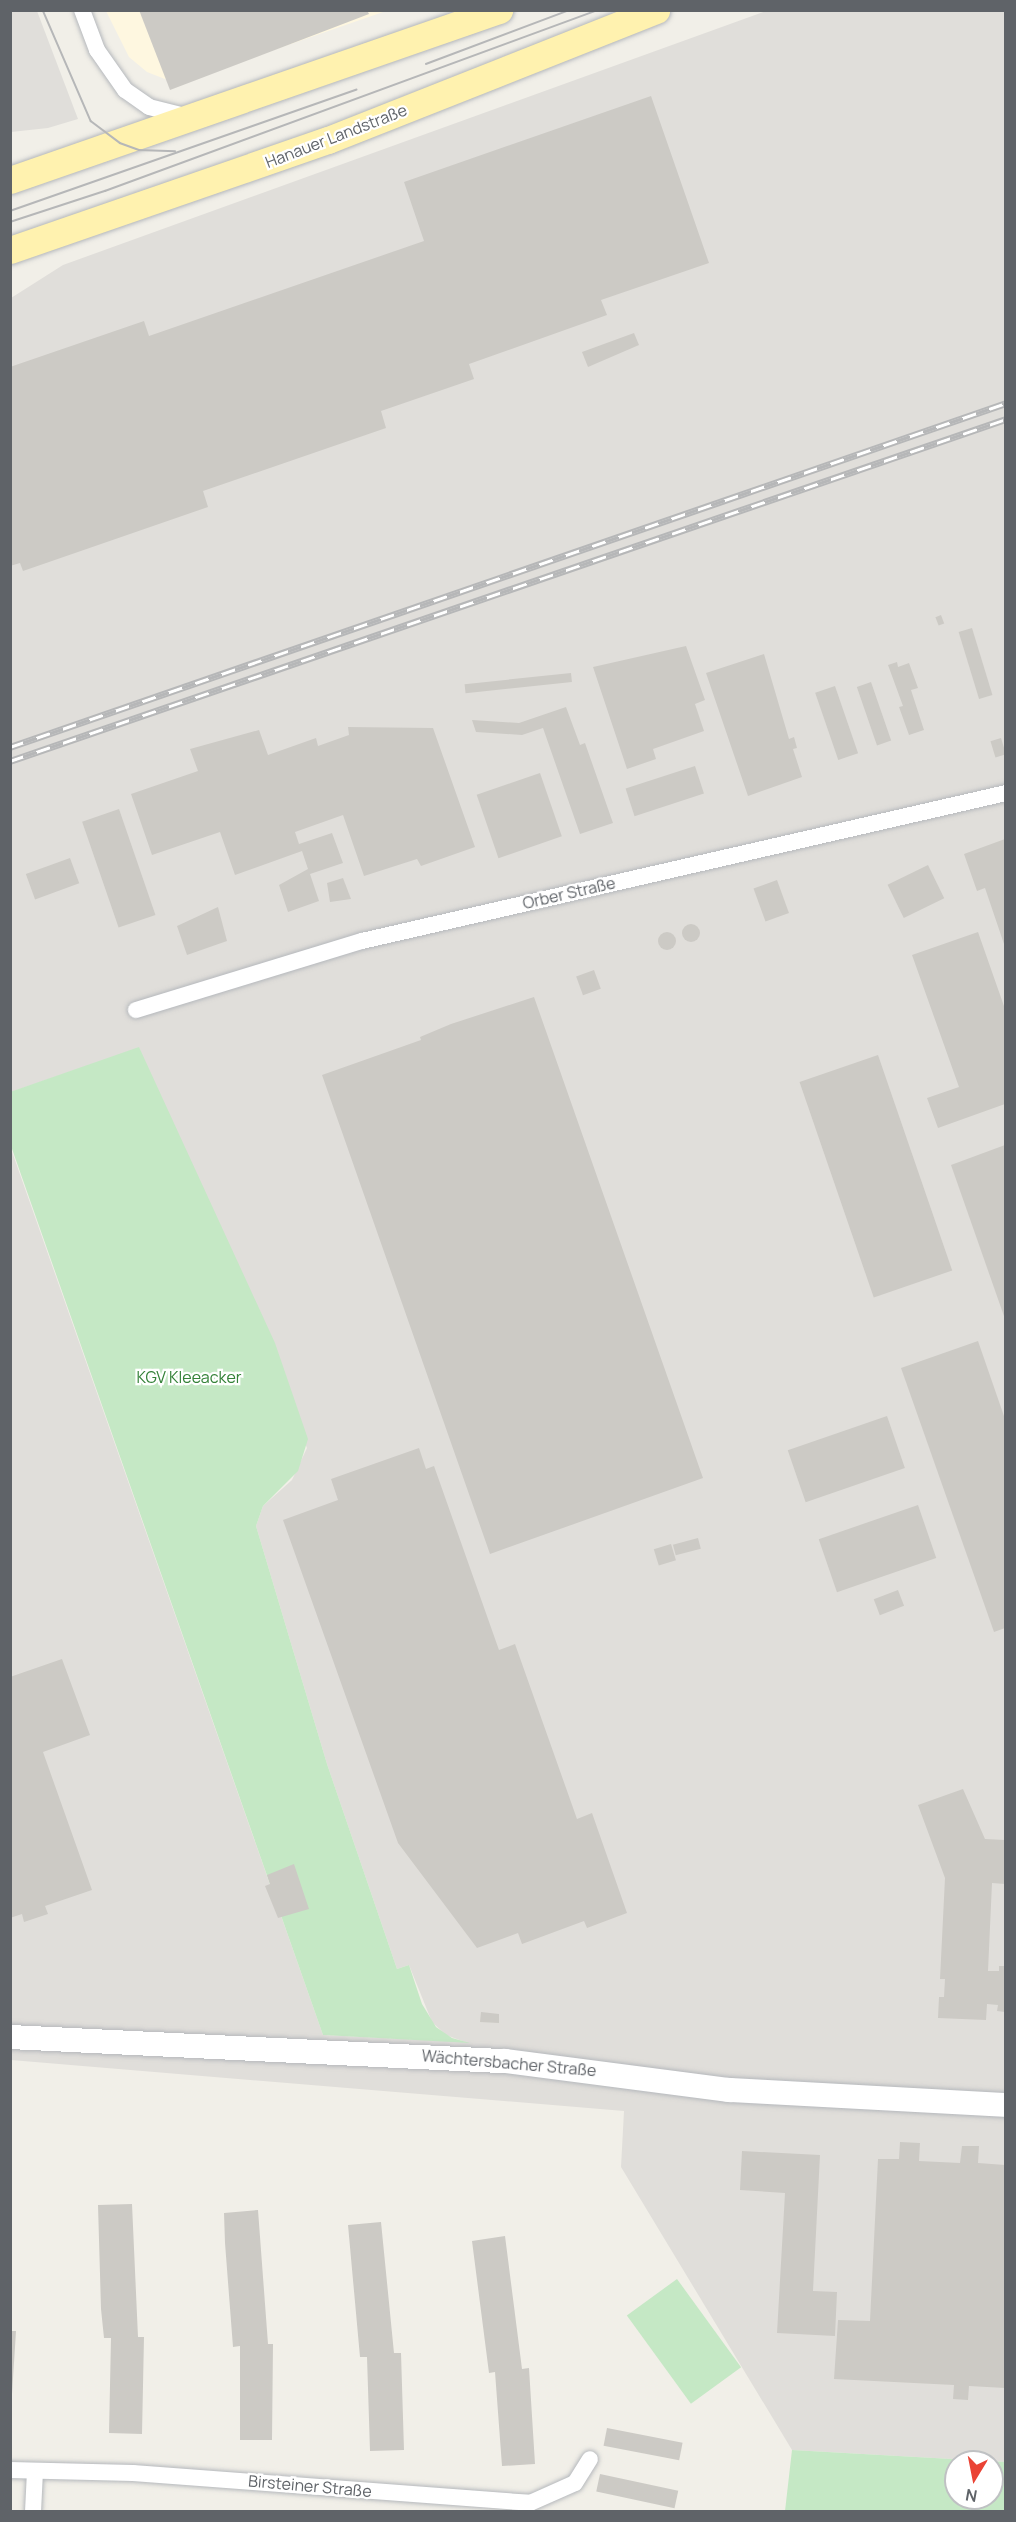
<!DOCTYPE html>
<html>
<head>
<meta charset="utf-8">
<style>
	body { margin:0 }
	#map { position:relative; width:1016px; height:2522px; overflow:hidden; background:#f1efe8; font-family:Manrope,sans-serif }
	div>[style] { position:absolute }
	.commercial>* { inset:0; background:#fef7e0 }
	.industrial>* { inset:0; background:#e0deda }
	.green>* { inset:0; background:#c5e8c5; transform-origin:0 0 }
	.building>* { inset:0; background:#cccac5; transform-origin:0 0 }
	.round { border-radius:50% }
	.roads { filter:drop-shadow(0 0 2px #b5b8bc) drop-shadow(0 0 2px #b5b8bc) }
	.street>* { height:16px; margin:-8px; padding:0 8px; transform-origin:8px; border-radius:8px; background:#fff }
	.secondary>* { height:24px; margin:-12px; padding:0 12px; transform-origin:12px; border-radius:12px; background:#fff }
	.primary>* { height:27px; margin:-13.5px; padding:0 13.5px; transform-origin:13.5px; border-radius:13.5px; background:#fff2af }
	.tram>* { height:1.5px; margin:-0.75px; padding:0 0.75px; transform-origin:0.75px; border-radius:0.75px; background:#b6b7b8 }
	.rail>* { height:7px; margin-top:-3.5px; transform-origin:0; background:repeating-linear-gradient(90deg,#fff 0 14px,#b6b7b8 0 28px); box-sizing:border-box; border-block:2px solid #b6b7b8 }
	span { translate:-50% -50%; white-space:nowrap; text-align:center; line-height:1.15; -webkit-text-stroke:4.5px #fff; paint-order:stroke }
	.street-label { font-size:16px; color:#5f6368 }
	.park-label { font-size:16px; color:#348238 }
	.frame { position:absolute; inset:0; border:12px solid #5f6368; pointer-events:none }
	.north { position:absolute; left:944px; top:2450px; width:60px; height:60px; box-sizing:border-box; background:#fff; border:2px solid #bfc1c3; border-radius:50%; rotate:190deg; font-size:16px; font-weight:700; line-height:24px; text-align:center; color:#5f6368 }
	.north::after { content:''; display:block; margin:auto; width:21px; height:27px; background:#ea4335; clip-path:polygon(50% 0,100% 100%,50% 72%,0 100%) }
</style>
</head>
<body>
<div id="map">
	<div class="commercial">
		<i style="clip-path:polygon(106px 11px,386px 11px,210px 72px,165px 79px,147px 72px,129px 57px)"></i>
	</div>
	<div class="industrial">
		<i style="clip-path:polygon(10px 11px,37px 11px,78px 119px,48px 128px,11px 132px)"></i>
		<i style="clip-path:polygon(766px 11px,1005px 11px,1005px 2462px,792px 2450px,621px 2167px,624px 2111px,11px 2060px,10px 1146px,323px 2035px,465px 2042px,446px 2035px,432px 2022px,409px 1965px,397px 1969px,327px 1764px,256px 1526px,263px 1506px,292px 1480px,307px 1448px,139px 1048px,11px 1092px,11px 298px,63px 265px)"></i>
	</div>
	<div class="green">
		<i style="clip-path:polygon(139px 1047px,275px 1343px,308px 1439px,298px 1471px,263px 1506px,256px 1526px,327px 1764px,397px 1969px,409px 1965px,422px 2004px,436px 2027px,452px 2038px,470px 2043px,323px 2035px,11px 1146px,10px 1092px)"></i>
		<i style="left:677px;top:2279px;width:109px;height:62px;rotate:54deg"></i>
		<i style="clip-path:polygon(evenodd,792px 2450px,1005px 2462px,1005px 2511px,785px 2511px,792px 2450px,956px 2462px,992px 2462px,992px 2498px,956px 2498px,956px 2462px)"></i>
	</div>
	<div class="building">
		<i style="clip-path:polygon(139px 10px,367px 10px,369px 14px,170px 90px)"></i>
		<i style="clip-path:polygon(651px 96px,709px 263px,601px 300px,607px 315px,469px 364px,474px 379px,381px 411px,386px 428px,203px 491px,208px 507px,23px 571px,20px 563px,10px 566px,10px 367px,144px 321px,149px 336px,424px 241px,404px 182px)"></i>
		<i style="clip-path:polygon(634px 333px,639px 345px,588px 367px,582px 352px)"></i>
		<i style="left:941px;top:615px;width:9px;height:6px;rotate:69deg"></i>
		<i style="left:972px;top:628px;width:70px;height:14px;rotate:73deg"></i>
		<i style="clip-path:polygon(686px 646px,705px 700px,695px 704px,704px 731px,653px 749px,656px 759px,627px 769px,593px 667px)"></i>
		<i style="clip-path:polygon(764px 654px,789px 739px,794px 737px,797px 748px,793px 749px,802px 777px,748px 796px,706px 673px)"></i>
		<i style="clip-path:polygon(897px 662px,898px 667px,909px 663px,918px 688px,911px 690px,924px 730px,909px 735px,899px 707px,903px 706px,888px 665px)"></i>
		<i style="left:571px;top:673px;width:9px;height:107px;rotate:84deg"></i>
		<i style="left:871px;top:682px;width:62px;height:15px;rotate:71deg"></i>
		<i style="left:835px;top:686px;width:71px;height:21px;rotate:71deg"></i>
		<i style="clip-path:polygon(566px 707px,580px 745px,585px 743px,613px 823px,580px 834px,543px 728px,522px 735px,476px 732px,472px 720px,519px 723px)"></i>
		<i style="clip-path:polygon(348px 727px,433px 728px,475px 847px,421px 866px,417px 859px,364px 876px,343px 815px,295px 832px,299px 844px,332px 833px,343px 863px,310px 874px,319px 901px,288px 912px,279px 885px,308px 869px,302px 851px,235px 875px,220px 832px,152px 855px,131px 794px,198px 771px,190px 749px,259px 730px,268px 755px,316px 738px,318px 746px,349px 735px)"></i>
		<i style="left:1001px;top:738px;width:17px;height:11px;rotate:73deg"></i>
		<i style="left:695px;top:766px;width:29px;height:73px;rotate:72deg"></i>
		<i style="left:540px;top:773px;width:67px;height:67px;rotate:71deg"></i>
		<i style="left:119px;top:809px;width:112px;height:39px;rotate:71deg"></i>
		<i style="clip-path:polygon(1005px 839px,1005px 947px,985px 888px,977px 891px,964px 854px)"></i>
		<i style="left:70px;top:858px;width:27px;height:47px;rotate:70deg"></i>
		<i style="left:928px;top:865px;width:37px;height:45px;rotate:64deg"></i>
		<i style="clip-path:polygon(343px 878px,351px 899px,330px 902px,327px 883px)"></i>
		<i style="left:777px;top:880px;width:35px;height:25px;rotate:70deg"></i>
		<i style="clip-path:polygon(218px 907px,227px 941px,187px 955px,177px 926px)"></i>
		<i class="round" style="left:682px;top:924px;width:18px;height:18px"></i>
		<i style="clip-path:polygon(978px 932px,1005px 1009px,1005px 1104px,938px 1128px,927px 1098px,959px 1087px,912px 955px)"></i>
		<i class="round" style="left:658px;top:932px;width:18px;height:18px"></i>
		<i style="left:594px;top:970px;width:20px;height:19px;rotate:70deg"></i>
		<i style="clip-path:polygon(534px 997px,703px 1478px,490px 1554px,322px 1075px,421px 1040px,420px 1037px,451px 1024px)"></i>
		<i style="left:878px;top:1055px;width:228px;height:83px;rotate:71deg"></i>
		<i style="clip-path:polygon(1005px 1145px,1005px 1319px,951px 1165px)"></i>
		<i style="clip-path:polygon(978px 1341px,1005px 1419px,1005px 1628px,994px 1632px,901px 1368px)"></i>
		<i style="left:887px;top:1416px;width:55px;height:105px;rotate:71deg"></i>
		<i style="clip-path:polygon(419px 1448px,426px 1469px,434px 1466px,499px 1650px,515px 1644px,577px 1819px,592px 1813px,627px 1913px,587px 1928px,584px 1921px,522px 1944px,518px 1933px,477px 1948px,398px 1843px,283px 1520px,338px 1500px,331px 1479px)"></i>
		<i style="left:918px;top:1505px;width:56px;height:105px;rotate:71deg"></i>
		<i style="left:698px;top:1538px;width:11px;height:26px;rotate:75deg"></i>
		<i style="left:671px;top:1544px;width:17px;height:18px;rotate:73deg"></i>
		<i style="left:898px;top:1590px;width:17px;height:26px;rotate:69deg"></i>
		<i style="clip-path:polygon(62px 1659px,90px 1735px,43px 1752px,92px 1890px,45px 1906px,48px 1914px,24px 1922px,22px 1914px,10px 1918px,10px 1677px)"></i>
		<i style="clip-path:polygon(963px 1789px,985px 1839px,1005px 1840px,1005px 1884px,992px 1883px,988px 1971px,999px 1971px,999px 1966px,1005px 1966px,1005px 2012px,997px 2011px,998px 2005px,987px 2004px,986px 2020px,938px 2018px,939px 1997px,944px 1997px,945px 1979px,940px 1979px,945px 1878px,918px 1805px)"></i>
		<i style="clip-path:polygon(294px 1864px,309px 1909px,278px 1918px,265px 1886px,270px 1884px,267px 1875px)"></i>
		<i style="clip-path:polygon(481px 2012px,499px 2014px,499px 2023px,480px 2022px)"></i>
		<i style="clip-path:polygon(900px 2142px,920px 2143px,919px 2161px,960px 2163px,962px 2146px,979px 2146px,978px 2163px,1005px 2165px,1005px 2388px,969px 2386px,968px 2400px,953px 2399px,954px 2385px,834px 2379px,838px 2320px,870px 2321px,878px 2159px,899px 2159px)"></i>
		<i style="clip-path:polygon(742px 2151px,820px 2155px,813px 2291px,837px 2292px,835px 2336px,777px 2333px,785px 2193px,740px 2190px)"></i>
		<i style="clip-path:polygon(132px 2204px,138px 2337px,144px 2337px,142px 2434px,109px 2433px,111px 2338px,104px 2338px,101px 2309px,98px 2205px)"></i>
		<i style="clip-path:polygon(258px 2210px,268px 2344px,273px 2344px,272px 2440px,240px 2440px,240px 2346px,233px 2347px,225px 2243px,224px 2213px)"></i>
		<i style="clip-path:polygon(381px 2222px,394px 2353px,401px 2353px,404px 2450px,370px 2451px,367px 2357px,360px 2357px,348px 2225px)"></i>
		<i style="clip-path:polygon(505px 2236px,522px 2369px,529px 2368px,535px 2464px,502px 2466px,495px 2372px,489px 2373px,472px 2241px)"></i>
		<i style="clip-path:polygon(10px 2331px,16px 2331px,12px 2394px,10px 2394px)"></i>
		<i style="left:607px;top:2428px;width:77px;height:18px;rotate:11deg"></i>
		<i style="left:600px;top:2474px;width:80px;height:18px;rotate:12deg"></i>
	</div>
	<div class="roads">
		<div class="street">
			<i style="left:82px;top:10px;width:43px;rotate:69.4deg"></i>
			<i style="left:97px;top:50px;width:49px;rotate:55deg"></i>
			<i style="left:125px;top:90px;width:29px;rotate:35deg"></i>
			<i style="left:149px;top:107px;width:38px;rotate:14deg"></i>
			<i style="left:136px;top:1010px;width:236px;rotate:-17deg"></i>
			<i style="left:362px;top:941px;width:661px;rotate:-12.94deg"></i>
			<i style="left:10px;top:2470px;width:123px;rotate:1.4deg"></i>
			<i style="left:133px;top:2473px;width:398px;rotate:4.3deg"></i>
			<i style="left:530px;top:2503px;width:49px;rotate:-24deg"></i>
			<i style="left:575px;top:2483px;width:28px;rotate:-58deg"></i>
			<i style="left:33px;top:2512px;width:41px;rotate:-87.2deg"></i>
		</div>
		<div class="secondary">
			<i style="left:10px;top:2037px;width:496px;rotate:2.8deg"></i>
			<i style="left:505px;top:2061px;width:226px;rotate:7.4deg"></i>
			<i style="left:729px;top:2090px;width:277px;rotate:3.1deg"></i>
		</div>
		<div class="primary">
			<i style="left:10px;top:180px;width:518px;rotate:-19.17deg"></i>
			<i style="left:10px;top:250px;width:336px;rotate:-19.1deg"></i>
			<i style="left:328px;top:140px;width:353px;rotate:-21.6deg"></i>
		</div>
	</div>
	<div class="tram">
		<i style="left:43px;top:10px;width:121px;rotate:66.6deg"></i>
		<i style="left:91px;top:121px;width:36px;rotate:37deg"></i>
		<i style="left:120px;top:143px;width:20px;rotate:20deg"></i>
		<i style="left:139px;top:150px;width:36px;rotate:2deg"></i>
		<i style="left:426px;top:64px;width:154px;rotate:-20.6deg"></i>
		<i style="left:10px;top:211px;width:367px;rotate:-19.3deg"></i>
		<i style="left:10px;top:222px;width:100px;rotate:-18.1deg"></i>
		<i style="left:105px;top:191px;width:525px;rotate:-20.16deg"></i>
	</div>
	<div class="rail">
		<i style="left:10px;top:747px;width:1054px;rotate:-19.05deg"></i>
		<i style="left:10px;top:761px;width:1053px;rotate:-18.95deg"></i>
	</div>
	<div class="street-label">
		<span style="left:336px;top:136px;rotate:-21deg">Hanauer Landstraße</span>
		<span style="left:569px;top:893px;rotate:-13deg">Orber Straße</span>
		<span style="left:509px;top:2063px;rotate:5deg">Wächtersbacher Straße</span>
		<span style="left:310px;top:2486px;rotate:5deg">Birsteiner Straße</span>
	</div>
	<div class="park-label">
		<span style="left:189px;top:1377px">KGV Kleeacker</span>
	</div>
	<div class="frame"></div>
	<div class="north">N</div>
</div>
</body>
</html>
